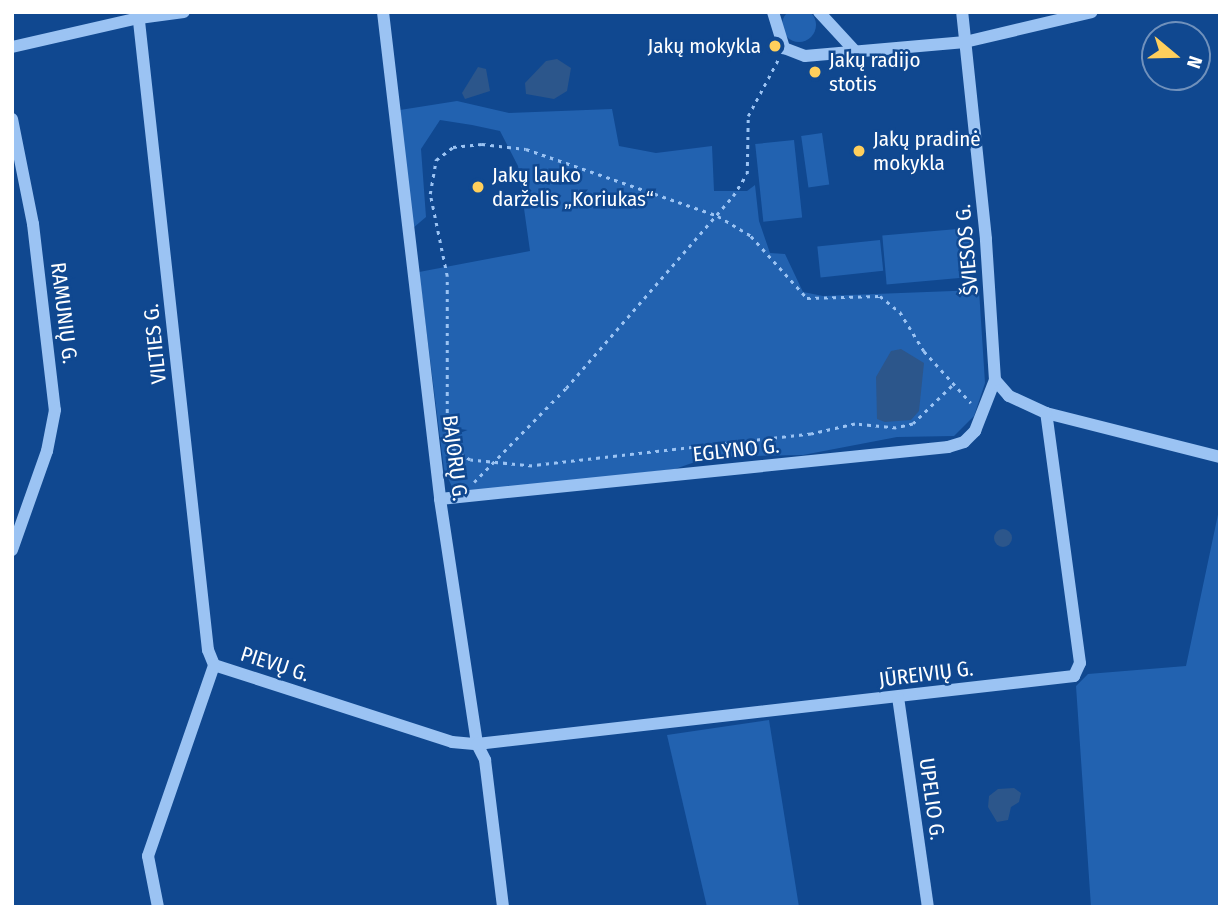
<!DOCTYPE html>
<html>
<head>
<meta charset="utf-8">
<style>
	body { margin:0 }
	#map { position:relative; width:1232px; height:919px; overflow:hidden; background:#104890; font-family:"Fira Sans Condensed",sans-serif }
	div>[style] { position:absolute }
	.green>* { inset:0; background:#2262b0; transform-origin:0 0 }
	.round { border-radius:50% }
	.water>* { inset:0; background:#2c568b }
	.path>* { height:2.5px; margin-top:-1.25px; transform-origin:0; background:repeating-linear-gradient(90deg,#9bc3f3 0 3.5px,transparent 0 8.5px) }
	.minor>* { height:12px; margin:-6px; padding:0 6px; transform-origin:6px; border-radius:6px; background:#9bc3f3 }
	.dots>* { width:19px; height:19px; translate:-50% -50%; box-sizing:border-box; border:4px solid #104890; border-radius:50% }
	span { translate:-50% -50%; white-space:nowrap; text-align:center; line-height:1.15; -webkit-text-stroke:5px #104890; paint-order:stroke }
	.poi-label { font-size:21px; color:#fff }
	.right { translate:-100% -50%; text-align:right }
	.left { translate:0 -50%; text-align:left }
	.street-label { font-size:21px; color:#fff }
	.frame { position:absolute; inset:0; border:14px solid #fff; pointer-events:none }
	.north { position:absolute; left:1141px; top:21px; width:70px; height:70px; box-sizing:border-box; background:#104890; border:2px solid #7091bc; border-radius:50%; rotate:109deg; font-size:19px; font-weight:700; line-height:28px; text-align:center; color:#fff }
	.north::after { content:''; display:block; margin:auto; width:24px; height:32px; background:#ffcf5c; clip-path:polygon(50% 0,100% 100%,50% 72%,0 100%) }
</style>
</head>
<body>
<div id="map">
	<div class="green">
		<i class="round" style="left:782px;top:8px;width:34px;height:34px"></i>
		<i style="clip-path:polygon(457px 101px,509px 113px,612px 109px,619px 146px,656px 153px,712px 146px,714px 191px,747px 191px,755px 185px,759px 221px,770px 253px,785px 254px,803px 292px,823px 296px,979px 290px,985px 383px,974px 416px,954px 436px,897px 437px,803px 455px,709px 457px,675px 469px,472px 492px,452px 487px,444px 469px,419px 272px,530px 251px,518px 166px,500px 131px,472px 125px,440px 120px,421px 149px,426px 217px,413px 228px,400px 110px)"></i>
		<i style="left:822px;top:133px;width:52px;height:21px;rotate:82deg"></i>
		<i style="left:794px;top:140px;width:78px;height:39px;rotate:84deg"></i>
		<i style="left:969px;top:228px;width:49px;height:87px;rotate:85deg"></i>
		<i style="left:880px;top:240px;width:31px;height:63px;rotate:84deg"></i>
		<i style="clip-path:polygon(1220px 505px,1220px 907px,1091px 907px,1076px 686px,1088px 674px,1186px 666px)"></i>
		<i style="clip-path:polygon(769px 720px,799px 907px,707px 907px,667px 735px)"></i>
	</div>
	<div class="water">
		<i style="clip-path:polygon(557px 59px,571px 68px,567px 91px,554px 99px,526px 94px,525px 83px,546px 61px)"></i>
		<i style="clip-path:polygon(478px 67px,486px 69px,490px 91px,465px 99px,462px 93px)"></i>
		<i style="clip-path:polygon(901px 349px,924px 363px,919px 411px,911px 420px,885px 422px,877px 419px,876px 377px,891px 351px)"></i>
		<i class="round" style="left:994px;top:529px;width:18px;height:18px"></i>
		<i style="clip-path:polygon(1014px 788px,1021px 793px,1019px 802px,1011px 807px,1008px 820px,997px 822px,988px 807px,989px 796px,998px 789px)"></i>
	</div>
	<div class="path">
		<i style="left:952px;top:386px;width:54px;rotate:135.7deg"></i>
		<i style="left:913px;top:424px;width:17px;rotate:167deg"></i>
		<i style="left:896px;top:428px;width:41px;rotate:-174.4deg"></i>
		<i style="left:855px;top:424px;width:45px;rotate:167.2deg"></i>
		<i style="left:811px;top:434px;width:281px;rotate:173.5deg"></i>
		<i style="left:532px;top:466px;width:62px;rotate:-174.5deg"></i>
		<i style="left:470px;top:460px;width:19px;rotate:-148deg"></i>
		<i style="left:454px;top:450px;width:14px;rotate:-120deg"></i>
		<i style="left:447px;top:438px;width:162px;rotate:-90deg"></i>
		<i style="left:447px;top:276px;width:84px;rotate:-101.7deg"></i>
		<i style="left:430px;top:194px;width:35px;rotate:-80deg"></i>
		<i style="left:436px;top:160px;width:21px;rotate:-37deg"></i>
		<i style="left:453px;top:147px;width:29px;rotate:-6deg"></i>
		<i style="left:482px;top:144px;width:44px;rotate:6.5deg"></i>
		<i style="left:526px;top:149px;width:203px;rotate:19.2deg"></i>
		<i style="left:718px;top:216px;width:39px;rotate:31deg"></i>
		<i style="left:751px;top:236px;width:84px;rotate:47.9deg"></i>
		<i style="left:807px;top:298px;width:73px;rotate:-1.6deg"></i>
		<i style="left:880px;top:296px;width:26px;rotate:39deg"></i>
		<i style="left:900px;top:312px;width:46px;rotate:58.4deg"></i>
		<i style="left:924px;top:351px;width:70px;rotate:47.9deg"></i>
		<i style="left:474px;top:482px;width:132px;rotate:-45.6deg"></i>
		<i style="left:566px;top:388px;width:254px;rotate:-49deg"></i>
		<i style="left:733px;top:196px;width:26px;rotate:-58deg"></i>
		<i style="left:747px;top:174px;width:58px;rotate:-89deg"></i>
		<i style="left:748px;top:116px;width:66px;rotate:-61.9deg"></i>
	</div>
	<div class="minor">
		<i style="left:138px;top:12px;width:642px;rotate:83.74deg"></i>
		<i style="left:208px;top:650px;width:16px;rotate:68deg"></i>
		<i style="left:383px;top:12px;width:490px;rotate:83.3deg"></i>
		<i style="left:440px;top:499px;width:248px;rotate:81.4deg"></i>
		<i style="left:477px;top:744px;width:18px;rotate:63deg"></i>
		<i style="left:485px;top:760px;width:148px;rotate:83deg"></i>
		<i style="left:773px;top:12px;width:38px;rotate:73deg"></i>
		<i style="left:784px;top:48px;width:22px;rotate:21deg"></i>
		<i style="left:805px;top:56px;width:161px;rotate:-5deg"></i>
		<i style="left:965px;top:42px;width:130px;rotate:-13.3deg"></i>
		<i style="left:819px;top:12px;width:53px;rotate:47.3deg"></i>
		<i style="left:12px;top:47px;width:130px;rotate:-12.9deg"></i>
		<i style="left:139px;top:18px;width:45px;rotate:-7.6deg"></i>
		<i style="left:12px;top:119px;width:107px;rotate:78.7deg"></i>
		<i style="left:33px;top:224px;width:187px;rotate:83.3deg"></i>
		<i style="left:55px;top:410px;width:42px;rotate:101deg"></i>
		<i style="left:47px;top:451px;width:105px;rotate:109.5deg"></i>
		<i style="left:1046px;top:413px;width:179px;rotate:14.2deg"></i>
		<i style="left:440px;top:499px;width:511px;rotate:-5.84deg"></i>
		<i style="left:948px;top:447px;width:17px;rotate:-17deg"></i>
		<i style="left:964px;top:442px;width:16px;rotate:-45deg"></i>
		<i style="left:975px;top:431px;width:55px;rotate:-68.6deg"></i>
		<i style="left:214px;top:665px;width:250px;rotate:17.9deg"></i>
		<i style="left:452px;top:742px;width:25px;rotate:5deg"></i>
		<i style="left:477px;top:744px;width:601px;rotate:-6.5deg"></i>
		<i style="left:1074px;top:676px;width:14px;rotate:-65deg"></i>
		<i style="left:1080px;top:663px;width:252px;rotate:-97.7deg"></i>
		<i style="left:1046px;top:413px;width:41px;rotate:-155.3deg"></i>
		<i style="left:1009px;top:396px;width:21px;rotate:-131deg"></i>
		<i style="left:995px;top:380px;width:141px;rotate:-93.7deg"></i>
		<i style="left:986px;top:239px;width:228px;rotate:-96deg"></i>
		<i style="left:898px;top:697px;width:212px;rotate:81.9deg"></i>
		<i style="left:158px;top:907px;width:52px;rotate:-101.1deg"></i>
		<i style="left:148px;top:856px;width:202px;rotate:-70.9deg"></i>
	</div>
	<div class="dots">
		<i style="left:775px;top:46px;background:#ffcf5c"></i>
		<i style="left:815px;top:72px;background:#ffcf5c"></i>
		<i style="left:859px;top:151px;background:#ffcf5c"></i>
		<i style="left:478px;top:187px;background:#ffcf5c"></i>
	</div>
	<div class="poi-label">
		<span class="right" style="left:761px;top:46px">Jakų mokykla</span>
		<span class="left" style="left:829px;top:72px">Jakų radijo<br>stotis</span>
		<span class="left" style="left:873px;top:151px">Jakų pradinė<br>mokykla</span>
		<span class="left" style="left:492px;top:187px">Jakų lauko<br>darželis „Koriukas“</span>
	</div>
	<div class="street-label">
		<span style="left:967px;top:250px;rotate:-95deg">ŠVIESOS G.</span>
		<span style="left:64px;top:313px;rotate:83deg">RAMUNIŲ G.</span>
		<span style="left:155px;top:344px;rotate:-96deg">VILTIES G.</span>
		<span style="left:736px;top:450px;rotate:-6deg">EGLYNO G.</span>
		<span style="left:455px;top:458px;rotate:83deg">BAJORŲ G.</span>
		<span style="left:275px;top:664px;rotate:18deg">PIEVŲ G.</span>
		<span style="left:926px;top:674px;rotate:-7deg">JŪREIVIŲ G.</span>
		<span style="left:932px;top:799px;rotate:82deg">UPELIO G.</span>
	</div>
	<div class="frame"></div>
	<div class="north">N</div>
</div>
</body>
</html>
